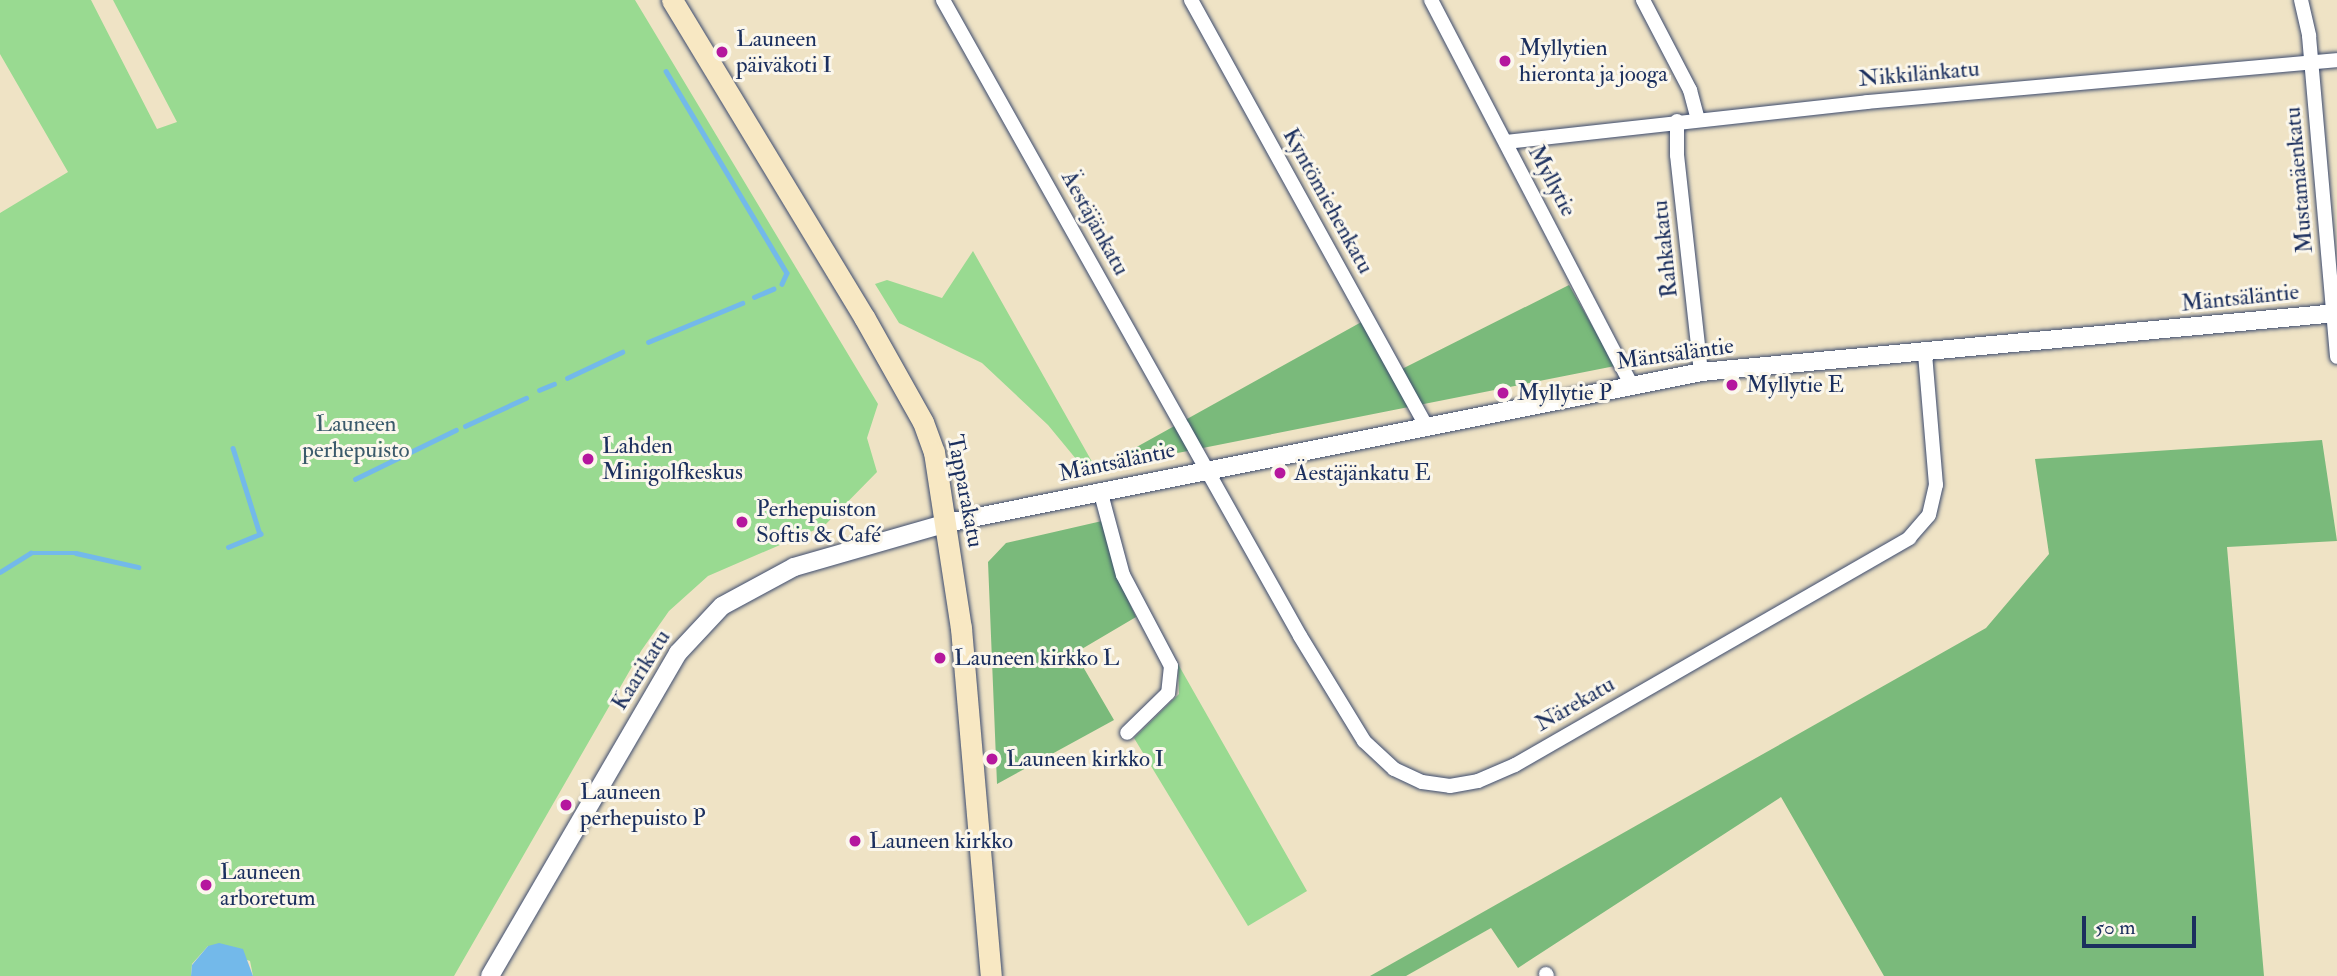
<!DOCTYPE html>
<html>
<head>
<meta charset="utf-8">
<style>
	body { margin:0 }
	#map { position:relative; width:2337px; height:976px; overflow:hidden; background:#efe3c5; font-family:"IM FELL Double Pica",serif }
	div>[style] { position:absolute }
	.green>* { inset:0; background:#99da91 }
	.forest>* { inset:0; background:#7aba7b }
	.water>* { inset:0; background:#73b9ea }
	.stream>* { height:4.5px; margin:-2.25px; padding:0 2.25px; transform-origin:2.25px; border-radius:2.25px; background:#73b9ea }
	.roads { filter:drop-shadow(0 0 2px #3b4a6d) drop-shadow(0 0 2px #3b4a6d) }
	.minor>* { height:14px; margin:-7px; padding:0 7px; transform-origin:7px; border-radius:7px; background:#fff }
	.tertiary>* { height:18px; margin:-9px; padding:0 9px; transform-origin:9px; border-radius:9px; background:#fff }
	.secondary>* { height:21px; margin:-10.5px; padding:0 10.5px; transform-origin:10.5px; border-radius:10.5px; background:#f8e8c3 }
	.dots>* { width:19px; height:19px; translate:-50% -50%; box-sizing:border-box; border:4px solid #fbf7ec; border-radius:50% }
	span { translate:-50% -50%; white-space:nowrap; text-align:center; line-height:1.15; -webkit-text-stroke:6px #fbf7ec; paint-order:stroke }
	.poi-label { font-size:23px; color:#1b2f5e }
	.left { translate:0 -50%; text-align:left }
	.street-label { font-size:23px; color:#1b2f5e }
	.park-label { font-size:23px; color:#3a5a6b }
	.scale { position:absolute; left:2082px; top:916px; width:114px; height:32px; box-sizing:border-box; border:4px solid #1b2f5e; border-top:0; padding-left:9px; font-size:21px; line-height:24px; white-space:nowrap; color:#1b2f5e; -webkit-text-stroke:5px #fbf7ec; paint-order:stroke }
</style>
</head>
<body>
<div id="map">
	<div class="green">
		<i style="clip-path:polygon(0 0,91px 0,157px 129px,177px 122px,113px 0,635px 0,878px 404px,867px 438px,877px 472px,824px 526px,708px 576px,669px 611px,641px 651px,454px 976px,253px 976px,250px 961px,208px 946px,192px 964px,191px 976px,0 976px,0 213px,68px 172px,0 54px)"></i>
		<i style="clip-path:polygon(973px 251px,1095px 467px,1081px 465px,1048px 425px,982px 363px,899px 323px,875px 284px,887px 280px,942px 298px)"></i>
		<i style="clip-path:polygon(1178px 664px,1307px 891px,1248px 926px,1134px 738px,1179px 694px)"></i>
	</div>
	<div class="forest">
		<i style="clip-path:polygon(1569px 285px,1615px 366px,1097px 469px,1365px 320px,1396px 372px)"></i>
		<i style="clip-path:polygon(2322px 440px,2337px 541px,2227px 547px,2264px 976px,1884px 976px,1781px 797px,1518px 968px,1491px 928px,1406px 976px,1370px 976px,1986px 628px,2049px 554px,2035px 459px)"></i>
		<i style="clip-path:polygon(1102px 521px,1122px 587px,1136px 617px,1075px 653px,1114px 720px,997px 784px,988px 562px,1006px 543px)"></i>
	</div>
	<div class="water">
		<i style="clip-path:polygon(219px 943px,243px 949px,253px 976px,191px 976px,192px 965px,208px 946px)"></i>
	</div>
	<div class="stream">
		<i style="left:666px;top:71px;width:235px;rotate:59.1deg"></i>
		<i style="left:787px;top:273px;width:12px;rotate:114deg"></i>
		<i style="left:754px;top:297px;width:21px;rotate:-23deg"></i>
		<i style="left:648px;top:342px;width:102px;rotate:-22.5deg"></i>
		<i style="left:567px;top:378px;width:61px;rotate:-25.3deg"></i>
		<i style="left:539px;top:390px;width:16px;rotate:-22deg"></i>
		<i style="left:465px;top:426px;width:67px;rotate:-24.7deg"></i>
		<i style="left:233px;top:448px;width:90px;rotate:72.6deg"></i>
		<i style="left:355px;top:479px;width:112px;rotate:-25.9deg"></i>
		<i style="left:228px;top:547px;width:35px;rotate:-22deg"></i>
		<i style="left:0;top:572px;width:36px;rotate:-32deg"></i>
		<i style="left:31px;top:553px;width:45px"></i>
		<i style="left:76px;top:553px;width:64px;rotate:12.7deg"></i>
	</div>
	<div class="roads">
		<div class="minor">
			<i style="left:943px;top:0;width:729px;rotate:60.69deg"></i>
			<i style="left:1300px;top:636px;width:123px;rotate:58.6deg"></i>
			<i style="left:1364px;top:741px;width:41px;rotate:43deg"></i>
			<i style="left:1394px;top:769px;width:31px;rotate:25deg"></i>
			<i style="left:1422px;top:782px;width:28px;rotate:8deg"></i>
			<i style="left:1450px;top:786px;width:28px;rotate:-10deg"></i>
			<i style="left:1478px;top:781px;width:40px;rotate:-23.4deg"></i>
			<i style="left:1515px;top:765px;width:455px;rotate:-29.9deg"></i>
			<i style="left:1909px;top:538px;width:30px;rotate:-49deg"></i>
			<i style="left:1929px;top:515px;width:31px;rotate:-77deg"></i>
			<i style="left:1936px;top:485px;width:131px;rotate:-94.8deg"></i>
			<i style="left:1191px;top:0;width:484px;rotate:61.1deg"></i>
			<i style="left:1431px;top:0;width:433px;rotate:62.5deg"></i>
			<i style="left:1643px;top:0;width:102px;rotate:62.4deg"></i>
			<i style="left:1690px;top:90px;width:30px;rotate:75deg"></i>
			<i style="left:2301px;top:0;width:37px;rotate:77deg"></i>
			<i style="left:2309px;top:36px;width:322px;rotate:85deg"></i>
			<i style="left:1677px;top:121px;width:34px;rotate:90deg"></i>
			<i style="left:1677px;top:155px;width:218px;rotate:83.7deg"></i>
			<i style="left:1506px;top:142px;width:363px;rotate:-6.3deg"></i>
			<i style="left:1867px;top:102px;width:472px;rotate:-5.1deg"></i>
			<i style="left:1100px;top:490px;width:88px;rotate:74.9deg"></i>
			<i style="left:1123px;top:575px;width:103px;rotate:62.2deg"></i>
			<i style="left:1171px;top:666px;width:27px;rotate:96deg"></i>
			<i style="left:1168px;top:693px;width:57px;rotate:135.7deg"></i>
			<i style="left:1546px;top:974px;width:2px;rotate:63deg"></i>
		</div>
		<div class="tertiary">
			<i style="left:490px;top:976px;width:374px;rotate:-59.8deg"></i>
			<i style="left:678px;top:653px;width:64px;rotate:-46.9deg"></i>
			<i style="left:722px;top:606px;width:82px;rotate:-28.4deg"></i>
			<i style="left:794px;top:567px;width:159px;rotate:-16deg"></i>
			<i style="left:947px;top:523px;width:769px;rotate:-11.32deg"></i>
			<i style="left:1701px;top:372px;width:639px;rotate:-5.3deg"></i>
		</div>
		<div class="secondary">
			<i style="left:672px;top:0;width:371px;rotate:58.8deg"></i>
			<i style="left:864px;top:317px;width:120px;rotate:60.7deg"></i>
			<i style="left:923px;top:422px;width:32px;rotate:70deg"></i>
			<i style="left:934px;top:452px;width:178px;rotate:81.3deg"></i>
			<i style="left:961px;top:628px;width:349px;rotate:85.1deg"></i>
		</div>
	</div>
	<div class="dots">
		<i style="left:722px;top:52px;background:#b5179e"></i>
		<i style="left:1505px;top:61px;background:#b5179e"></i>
		<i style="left:1732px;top:385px;background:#b5179e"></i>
		<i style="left:1503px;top:393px;background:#b5179e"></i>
		<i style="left:588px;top:459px;background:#b5179e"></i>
		<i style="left:1280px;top:473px;background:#b5179e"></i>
		<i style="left:742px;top:522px;background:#b5179e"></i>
		<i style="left:940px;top:658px;background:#b5179e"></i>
		<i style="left:992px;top:759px;background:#b5179e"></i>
		<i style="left:566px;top:805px;background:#b5179e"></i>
		<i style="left:855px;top:841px;background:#b5179e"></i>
		<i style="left:206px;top:885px;background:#b5179e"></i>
	</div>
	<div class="poi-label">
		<span class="left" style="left:736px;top:52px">Launeen<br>päiväkoti I</span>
		<span class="left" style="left:1519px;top:61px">Myllytien<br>hieronta ja jooga</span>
		<span class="left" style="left:1746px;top:385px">Myllytie E</span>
		<span class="left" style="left:1517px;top:393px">Myllytie P</span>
		<span class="left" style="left:602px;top:459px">Lahden<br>Minigolfkeskus</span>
		<span class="left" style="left:1294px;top:473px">Äestäjänkatu E</span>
		<span class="left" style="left:756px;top:522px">Perhepuiston<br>Softis &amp; Café</span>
		<span class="left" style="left:954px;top:658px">Launeen kirkko L</span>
		<span class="left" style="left:1006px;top:759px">Launeen kirkko I</span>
		<span class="left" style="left:580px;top:805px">Launeen<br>perhepuisto P</span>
		<span class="left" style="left:869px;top:841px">Launeen kirkko</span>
		<span class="left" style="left:220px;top:885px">Launeen<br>arboretum</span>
	</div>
	<div class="street-label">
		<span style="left:1919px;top:74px;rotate:-5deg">Nikkilänkatu</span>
		<span style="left:2299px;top:180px;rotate:-95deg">Mustamäenkatu</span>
		<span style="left:1552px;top:181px;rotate:62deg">Myllytie</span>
		<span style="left:1328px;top:201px;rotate:61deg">Kyntömiehenkatu</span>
		<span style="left:1095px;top:223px;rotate:61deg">Äestäjänkatu</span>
		<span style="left:1665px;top:249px;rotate:-96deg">Rahkakatu</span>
		<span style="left:2240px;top:298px;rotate:-6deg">Mäntsäläntie</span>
		<span style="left:1675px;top:354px;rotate:-8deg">Mäntsäläntie</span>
		<span style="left:1117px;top:462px;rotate:-12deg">Mäntsäläntie</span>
		<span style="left:965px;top:491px;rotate:79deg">Tapparakatu</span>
		<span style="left:641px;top:670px;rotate:-58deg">Kaarikatu</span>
		<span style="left:1575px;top:704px;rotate:-30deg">Närekatu</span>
	</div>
	<div class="park-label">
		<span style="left:356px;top:437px">Launeen<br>perhepuisto</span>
	</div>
	<div class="scale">50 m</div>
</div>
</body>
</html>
